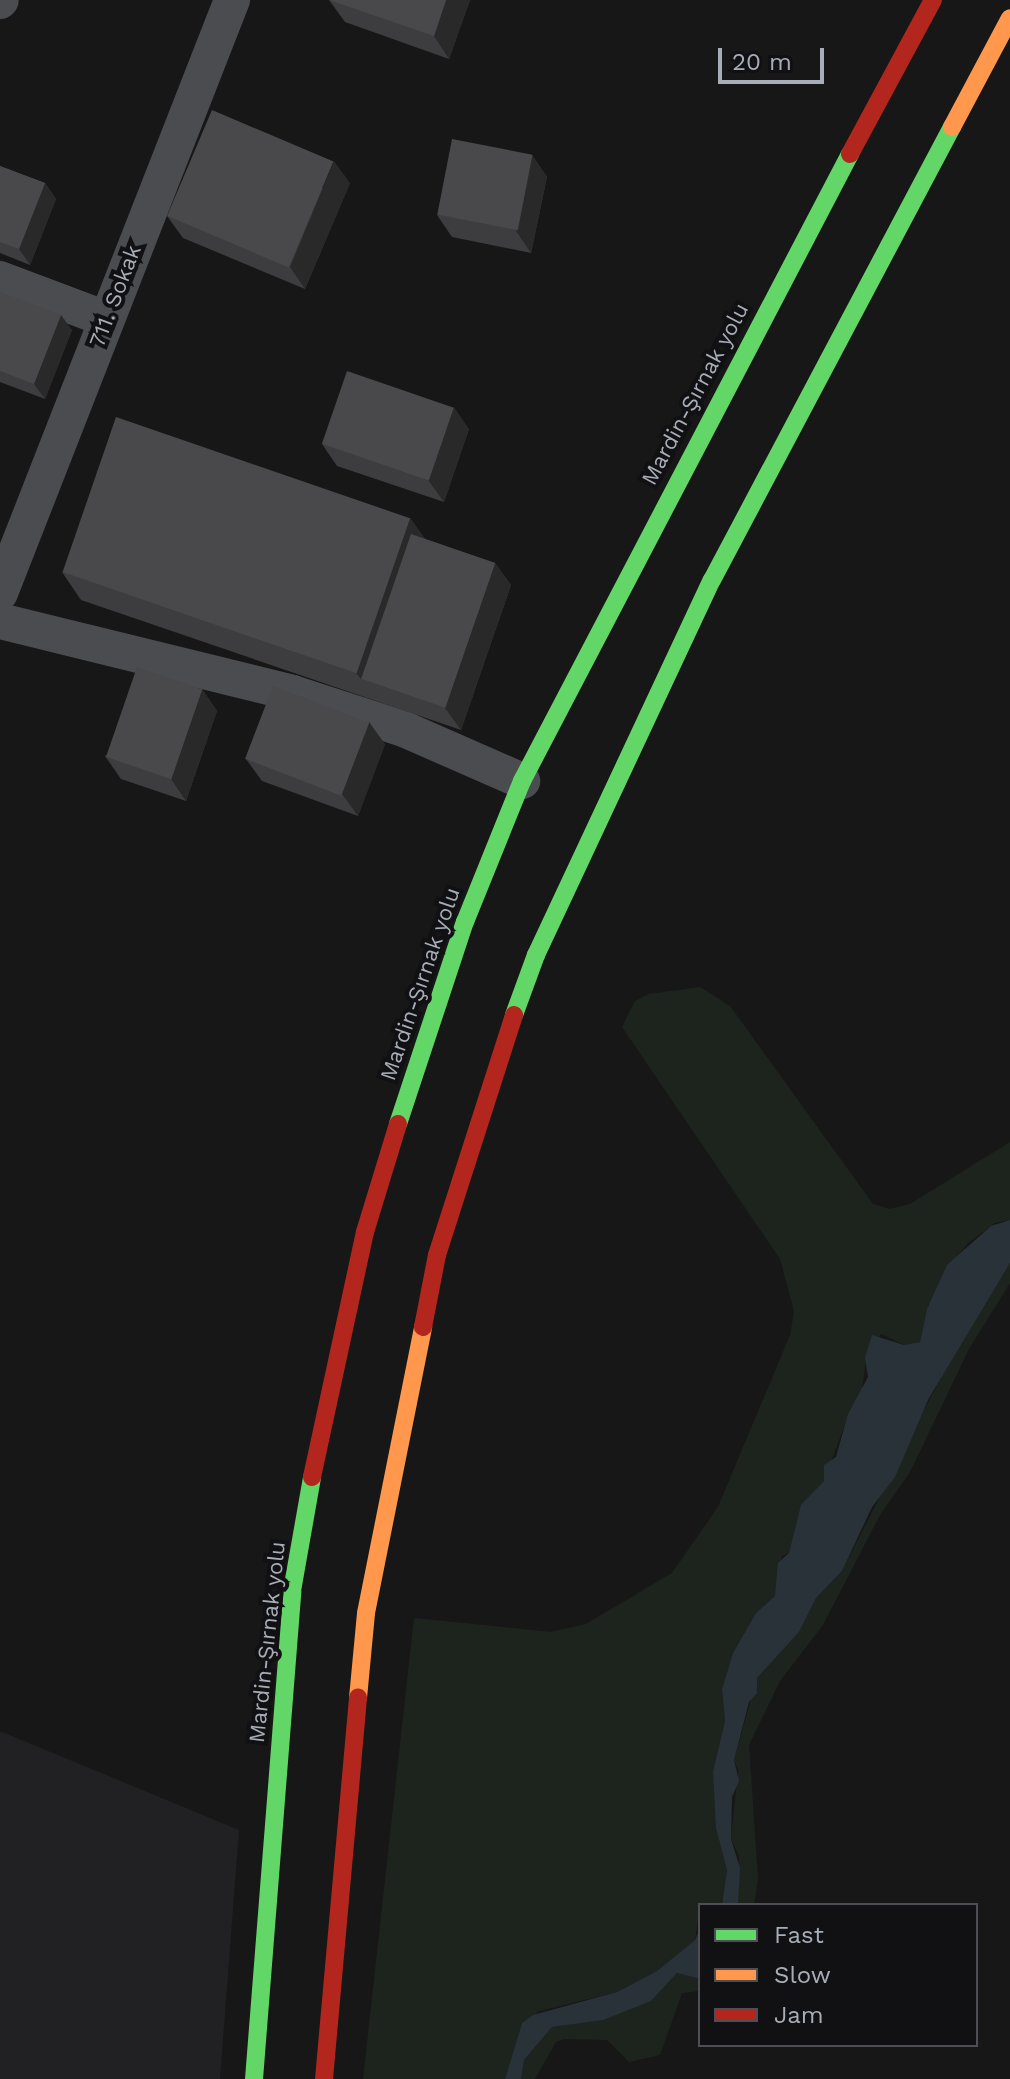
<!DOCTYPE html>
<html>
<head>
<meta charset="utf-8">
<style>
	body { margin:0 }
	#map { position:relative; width:1010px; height:2079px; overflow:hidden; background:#171717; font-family:"Work Sans",sans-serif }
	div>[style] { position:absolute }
	.built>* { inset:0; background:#212123 }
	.green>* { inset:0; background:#1d241e }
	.water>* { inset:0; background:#2a3239 }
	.street>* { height:36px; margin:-18px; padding:0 18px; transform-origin:18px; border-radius:18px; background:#4b4c50 }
	.fast>* { height:18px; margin:-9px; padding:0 9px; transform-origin:9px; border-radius:9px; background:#63d668 }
	.slow>* { height:18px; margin:-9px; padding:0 9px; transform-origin:9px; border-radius:9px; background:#ff974d }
	.jam>* { height:18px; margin:-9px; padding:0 9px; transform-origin:9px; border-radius:9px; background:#b3261e }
	.wall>* { inset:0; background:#3d3d3f }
	.shaded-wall>* { inset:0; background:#29292a }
	.building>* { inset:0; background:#49494c; transform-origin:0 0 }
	span { translate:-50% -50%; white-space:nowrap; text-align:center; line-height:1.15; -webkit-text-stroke:8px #111113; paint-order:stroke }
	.street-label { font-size:22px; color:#a8adb8 }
	.legend { position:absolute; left:698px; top:1903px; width:280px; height:144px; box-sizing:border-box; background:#111113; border:2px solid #4d4f55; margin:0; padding:10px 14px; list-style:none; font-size:24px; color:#a8adb8 }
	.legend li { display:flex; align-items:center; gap:16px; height:40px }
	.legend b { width:40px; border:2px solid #4d4f55 }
	.scale { position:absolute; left:718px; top:48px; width:106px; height:36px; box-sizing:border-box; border:4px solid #a8adb8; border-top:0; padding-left:10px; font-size:24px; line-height:28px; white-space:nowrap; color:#a8adb8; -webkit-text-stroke:6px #111113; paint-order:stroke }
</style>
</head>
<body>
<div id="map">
	<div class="built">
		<i style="clip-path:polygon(0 1731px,239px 1830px,220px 2079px,0 2079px)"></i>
	</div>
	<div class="green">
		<i style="clip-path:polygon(700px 987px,730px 1006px,873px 1204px,889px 1209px,910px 1204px,1010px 1142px,1010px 1220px,995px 1223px,968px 1243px,947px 1269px,927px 1309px,920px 1342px,904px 1345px,881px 1334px,867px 1354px,861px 1396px,851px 1408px,824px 1481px,802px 1509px,789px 1553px,782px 1556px,775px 1596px,756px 1613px,733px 1653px,722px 1689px,725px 1721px,713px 1770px,718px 1834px,727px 1870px,722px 1905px,700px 1905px,695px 1940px,657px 1971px,617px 1992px,540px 2011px,522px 2023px,505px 2079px,363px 2079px,414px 1618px,551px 1632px,586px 1624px,672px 1573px,718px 1507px,790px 1335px,794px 1311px,780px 1259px,622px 1027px,635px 1001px,649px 994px)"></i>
		<i style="clip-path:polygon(1010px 1263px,1010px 1283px,969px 1349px,910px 1472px,880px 1515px,823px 1625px,780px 1681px,749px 1745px,758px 1879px,754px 1905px,738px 1905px,739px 1856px,731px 1839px,738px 1770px,734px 1760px,757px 1678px,799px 1632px,816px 1598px,842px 1571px,958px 1344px)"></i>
		<i style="clip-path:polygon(677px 1973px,700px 1979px,700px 1991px,682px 1993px,660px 2055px,629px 2062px,607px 2040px,564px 2039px,556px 2042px,535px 2079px,521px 2079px,524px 2060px,552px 2027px,593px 2021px,651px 2001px)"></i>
	</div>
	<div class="water">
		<i style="clip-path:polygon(1010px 1220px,1010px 1263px,929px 1398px,895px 1477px,872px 1507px,842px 1571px,816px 1598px,799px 1632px,757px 1678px,757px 1693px,749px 1702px,734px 1760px,739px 1781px,732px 1797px,731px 1839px,740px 1868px,738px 1905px,722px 1905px,727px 1870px,716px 1828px,713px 1771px,725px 1721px,722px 1689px,733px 1653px,756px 1613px,775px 1596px,778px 1563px,789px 1553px,801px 1505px,824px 1481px,824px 1465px,836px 1457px,848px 1414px,868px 1377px,865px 1358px,872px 1335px,904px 1345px,920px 1342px,927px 1309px,947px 1265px,991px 1226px)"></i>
		<i style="clip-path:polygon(700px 1929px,700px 1979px,677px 1973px,651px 2001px,603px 2020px,552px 2027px,524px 2060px,521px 2079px,505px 2079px,522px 2023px,533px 2015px,617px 1992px,657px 1971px,695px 1940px)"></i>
	</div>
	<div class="street">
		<i style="left:0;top:1px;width:1px;rotate:-45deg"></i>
		<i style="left:0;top:279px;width:113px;rotate:20.7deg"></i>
		<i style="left:0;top:593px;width:637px;rotate:-68.63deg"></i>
		<i style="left:0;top:621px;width:302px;rotate:13.8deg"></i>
		<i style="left:293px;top:693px;width:119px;rotate:18.1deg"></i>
		<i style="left:406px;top:730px;width:127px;rotate:23.7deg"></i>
	</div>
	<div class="fast">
		<i style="left:514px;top:1015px;width:64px;rotate:-69.9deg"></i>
		<i style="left:536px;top:955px;width:414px;rotate:-64.9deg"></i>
		<i style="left:712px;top:580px;width:513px;rotate:-62.09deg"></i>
		<i style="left:398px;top:1124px;width:213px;rotate:-71.7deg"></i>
		<i style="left:465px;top:922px;width:152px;rotate:-68deg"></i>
		<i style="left:522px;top:781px;width:708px;rotate:-62.38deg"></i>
		<i style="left:254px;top:2079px;width:489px;rotate:-85.5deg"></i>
		<i style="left:292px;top:1591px;width:116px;rotate:-80deg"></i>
	</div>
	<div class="slow">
		<i style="left:952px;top:127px;width:123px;rotate:-62deg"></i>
		<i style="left:358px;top:1698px;width:85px;rotate:-84.6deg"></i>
		<i style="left:366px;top:1613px;width:292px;rotate:-78.7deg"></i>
	</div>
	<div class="jam">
		<i style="left:850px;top:154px;width:175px;rotate:-61.7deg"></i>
		<i style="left:423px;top:1327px;width:73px;rotate:-79deg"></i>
		<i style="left:437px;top:1255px;width:252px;rotate:-72.2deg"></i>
		<i style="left:312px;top:1477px;width:251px;rotate:-77.8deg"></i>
		<i style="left:365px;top:1232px;width:113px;rotate:-73deg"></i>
		<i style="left:324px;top:2079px;width:383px;rotate:-84.9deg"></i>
	</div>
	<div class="wall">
		<i style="clip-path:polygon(329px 0,470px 0,449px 59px,345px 22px)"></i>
		<i style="clip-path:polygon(532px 155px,547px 177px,531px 253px,452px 237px,437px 215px)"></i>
		<i style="clip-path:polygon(0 166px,45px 183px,56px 199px,30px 265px,0 253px)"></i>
		<i style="clip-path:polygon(350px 183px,305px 289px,183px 238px,167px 216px)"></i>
		<i style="clip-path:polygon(0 292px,72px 330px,45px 399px,0 382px)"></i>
		<i style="clip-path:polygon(469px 429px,444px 502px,337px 466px,322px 444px)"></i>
		<i style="clip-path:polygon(410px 518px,425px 539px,495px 563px,511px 585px,461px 730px,81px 600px,62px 572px)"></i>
		<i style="clip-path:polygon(202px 689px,217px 711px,186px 801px,121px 779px,105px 756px)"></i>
		<i style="clip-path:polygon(385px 744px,358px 816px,262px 781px,246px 759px)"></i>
	</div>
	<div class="shaded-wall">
		<i style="clip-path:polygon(446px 0,470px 0,449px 59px,434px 36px)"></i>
		<i style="clip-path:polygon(532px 155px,547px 177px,531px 253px,516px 231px)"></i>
		<i style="clip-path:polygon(334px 161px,350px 183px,305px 289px,290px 267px)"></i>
		<i style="clip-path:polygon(45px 183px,56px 199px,30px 265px,19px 249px)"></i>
		<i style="clip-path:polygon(61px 315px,72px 330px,45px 399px,34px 384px)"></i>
		<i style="clip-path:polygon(454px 407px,469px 429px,444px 502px,428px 480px)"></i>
		<i style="clip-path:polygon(410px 518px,430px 546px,361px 679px,356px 673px)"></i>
		<i style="clip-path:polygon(495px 563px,511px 585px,461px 730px,445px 708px)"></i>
		<i style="clip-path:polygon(202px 689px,217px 711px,186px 801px,171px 779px)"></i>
		<i style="clip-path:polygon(369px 722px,385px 744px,358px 816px,342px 794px)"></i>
	</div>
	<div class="building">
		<i style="clip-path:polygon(329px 0,446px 0,434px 36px)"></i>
		<i style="left:212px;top:110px;width:132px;height:115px;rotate:23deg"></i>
		<i style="left:452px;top:139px;width:82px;height:77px;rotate:11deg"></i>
		<i style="clip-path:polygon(0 166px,45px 183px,19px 249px,0 242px)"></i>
		<i style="clip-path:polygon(0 292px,61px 315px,34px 384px,0 371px)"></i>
		<i style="left:347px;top:371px;width:113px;height:77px;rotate:19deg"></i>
		<i style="left:116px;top:417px;width:311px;height:164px;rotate:19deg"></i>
		<i style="left:411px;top:534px;width:89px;height:153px;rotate:19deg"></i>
		<i style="left:137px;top:667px;width:69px;height:95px;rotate:19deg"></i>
		<i style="left:273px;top:686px;width:103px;height:78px;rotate:21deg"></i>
	</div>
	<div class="street-label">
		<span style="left:115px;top:296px;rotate:-69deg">711. Sokak</span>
		<span style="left:695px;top:394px;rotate:-62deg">Mardin-Şırnak yolu</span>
		<span style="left:420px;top:984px;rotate:-71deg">Mardin-Şırnak yolu</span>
		<span style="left:267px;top:1642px;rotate:-84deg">Mardin-Şırnak yolu</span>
	</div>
	<ul class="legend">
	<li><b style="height:10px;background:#63d668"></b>Fast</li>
	<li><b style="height:10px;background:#ff974d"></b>Slow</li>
	<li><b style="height:10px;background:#b3261e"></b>Jam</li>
	</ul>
	<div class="scale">20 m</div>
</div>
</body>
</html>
